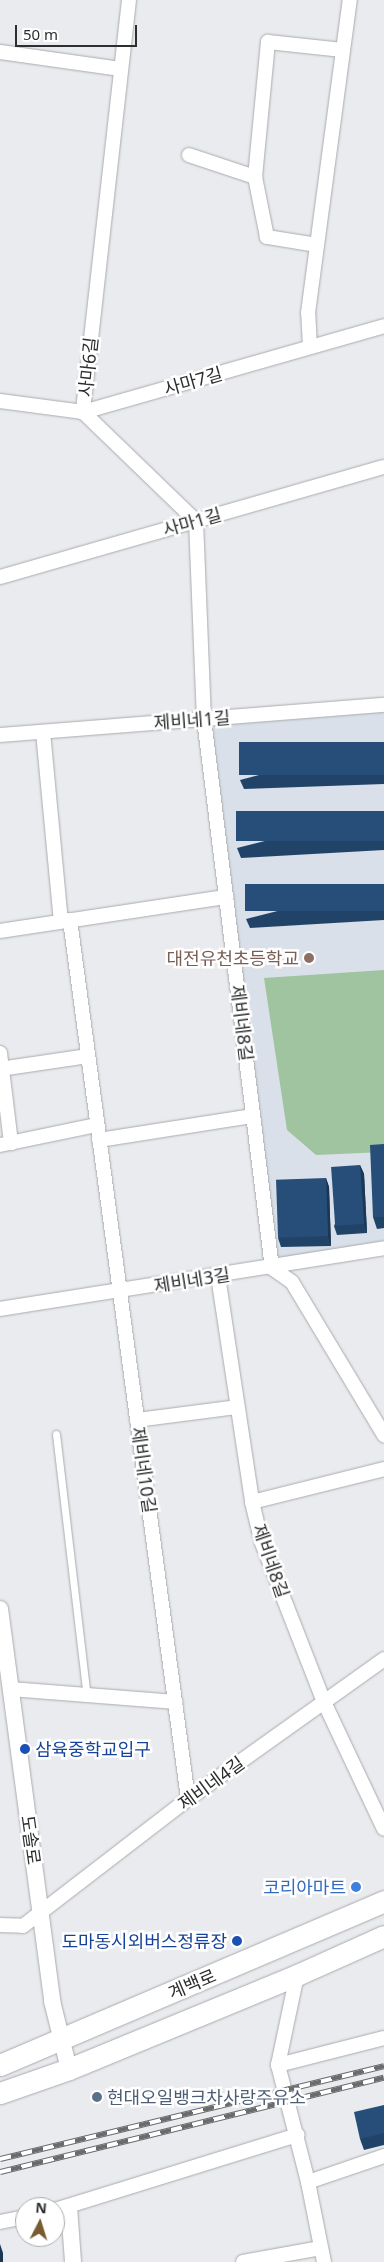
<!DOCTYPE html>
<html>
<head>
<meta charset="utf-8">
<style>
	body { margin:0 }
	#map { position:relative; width:384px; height:2262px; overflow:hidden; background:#e9ebee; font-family:"Noto Sans","Noto Sans KR",sans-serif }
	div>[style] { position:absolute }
	.built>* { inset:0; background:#d9e0e9 }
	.green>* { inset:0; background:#9fc49f }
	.roads { filter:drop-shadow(0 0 1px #a9abad) drop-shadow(0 0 1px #a9abad) }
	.service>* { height:7px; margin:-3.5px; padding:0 3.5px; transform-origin:3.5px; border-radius:3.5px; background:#fff }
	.minor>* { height:14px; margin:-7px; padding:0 7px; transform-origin:7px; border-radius:7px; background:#fff }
	.tertiary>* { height:16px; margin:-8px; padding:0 8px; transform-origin:8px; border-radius:8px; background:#fff }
	.primary>* { height:21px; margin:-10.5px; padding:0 10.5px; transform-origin:10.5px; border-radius:10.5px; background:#fff }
	.rail>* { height:5.5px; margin-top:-2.75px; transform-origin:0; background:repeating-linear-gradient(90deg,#fff 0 11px,#696b6c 0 22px); box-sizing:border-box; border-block:1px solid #696b6c }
	.wall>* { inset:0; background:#224368 }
	.shaded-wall>* { inset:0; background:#1b3755 }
	.building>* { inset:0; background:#274e79; transform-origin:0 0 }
	.dots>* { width:14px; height:14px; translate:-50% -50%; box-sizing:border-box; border:2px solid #fff; border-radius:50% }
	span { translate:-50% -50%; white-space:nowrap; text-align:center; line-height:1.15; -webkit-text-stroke:5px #fff; paint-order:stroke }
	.street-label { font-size:18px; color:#2d2e2f }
	.education-label { font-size:18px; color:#785e54 }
	.right { translate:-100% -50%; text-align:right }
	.transit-label { font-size:18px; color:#164399 }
	.left { translate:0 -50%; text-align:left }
	.shop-label { font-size:18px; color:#366cbe }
	.service-label { font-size:18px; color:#4e5e75 }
	.north { position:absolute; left:15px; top:2197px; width:50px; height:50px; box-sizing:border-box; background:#fff; border:1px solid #ababac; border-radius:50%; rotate:5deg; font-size:14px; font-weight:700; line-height:20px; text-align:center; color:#2d2e2f }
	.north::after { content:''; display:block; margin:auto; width:18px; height:22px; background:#785c2f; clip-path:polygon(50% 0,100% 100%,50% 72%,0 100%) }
	.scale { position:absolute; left:15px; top:25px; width:122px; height:22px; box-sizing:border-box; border:2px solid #2d2e2f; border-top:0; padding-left:6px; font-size:15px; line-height:18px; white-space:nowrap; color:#2d2e2f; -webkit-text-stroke:4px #fff; paint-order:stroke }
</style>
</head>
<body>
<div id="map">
	<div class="built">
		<i style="clip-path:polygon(384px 705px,384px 1243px,272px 1261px,204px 719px)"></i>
	</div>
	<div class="green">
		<i style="clip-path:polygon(384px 970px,384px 1152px,316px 1155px,287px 1130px,264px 978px)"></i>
	</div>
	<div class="roads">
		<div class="service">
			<i style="left:56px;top:1434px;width:264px;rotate:83.3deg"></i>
		</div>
		<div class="minor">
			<i style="left:129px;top:0;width:415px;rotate:96.4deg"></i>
			<i style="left:83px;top:412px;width:157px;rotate:44deg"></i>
			<i style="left:196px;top:521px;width:198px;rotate:87.7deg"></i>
			<i style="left:204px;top:719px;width:553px;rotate:82.94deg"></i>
			<i style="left:272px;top:1268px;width:24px;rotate:35deg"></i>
			<i style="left:292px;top:1282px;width:179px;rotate:59deg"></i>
			<i style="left:0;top:52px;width:122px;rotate:8deg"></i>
			<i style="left:189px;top:155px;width:70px;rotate:18.4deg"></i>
			<i style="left:317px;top:245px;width:51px;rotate:-170.9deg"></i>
			<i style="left:267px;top:237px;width:61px;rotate:-101.3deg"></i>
			<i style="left:255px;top:177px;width:136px;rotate:-84.5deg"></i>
			<i style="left:268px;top:42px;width:75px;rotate:6.1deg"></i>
			<i style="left:310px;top:347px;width:34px;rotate:-93deg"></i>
			<i style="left:308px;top:313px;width:316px;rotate:-82.4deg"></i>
			<i style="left:0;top:401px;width:84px;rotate:7.5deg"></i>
			<i style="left:83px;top:412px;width:313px;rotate:-15.9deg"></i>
			<i style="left:0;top:577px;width:399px;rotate:-16deg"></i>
			<i style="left:43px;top:732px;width:190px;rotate:84.6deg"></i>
			<i style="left:0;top:735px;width:385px;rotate:-4.5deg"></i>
			<i style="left:70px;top:920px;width:887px;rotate:82.35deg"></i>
			<i style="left:0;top:931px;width:229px;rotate:-8.6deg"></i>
			<i style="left:0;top:1053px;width:91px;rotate:83deg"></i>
			<i style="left:0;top:1069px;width:89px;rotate:-8.4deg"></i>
			<i style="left:99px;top:1140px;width:156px;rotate:-8.9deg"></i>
			<i style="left:0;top:1145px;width:99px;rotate:-11.7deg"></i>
			<i style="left:218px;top:1276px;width:229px;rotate:81.4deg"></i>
			<i style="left:252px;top:1502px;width:42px;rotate:76.3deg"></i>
			<i style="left:262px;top:1543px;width:171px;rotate:68.7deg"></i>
			<i style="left:324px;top:1702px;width:140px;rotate:64.7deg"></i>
			<i style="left:0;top:1309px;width:389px;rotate:-9deg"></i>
			<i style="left:137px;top:1420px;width:101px;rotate:-7.4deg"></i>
			<i style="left:252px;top:1502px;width:136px;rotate:-14deg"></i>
			<i style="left:11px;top:1689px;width:165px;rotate:4.5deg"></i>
			<i style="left:0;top:1925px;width:23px;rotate:2deg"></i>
			<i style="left:23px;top:1926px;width:208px;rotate:-37.6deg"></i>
			<i style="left:188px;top:1799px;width:241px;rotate:-35.5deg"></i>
			<i style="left:297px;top:1975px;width:92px;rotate:101.9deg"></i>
			<i style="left:278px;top:2065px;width:121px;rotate:75.6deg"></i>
			<i style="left:308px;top:2182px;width:82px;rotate:78.7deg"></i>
			<i style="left:278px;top:2065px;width:109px;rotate:-14.3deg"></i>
			<i style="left:308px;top:2182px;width:80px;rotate:-18.9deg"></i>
			<i style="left:55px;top:2210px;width:254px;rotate:-17.2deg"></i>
			<i style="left:0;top:2222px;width:25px;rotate:-11deg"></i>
			<i style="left:243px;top:2262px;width:79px;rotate:-10.2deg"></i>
		</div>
		<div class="tertiary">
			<i style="left:0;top:1609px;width:395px;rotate:82.4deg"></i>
			<i style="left:52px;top:2001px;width:70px;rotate:76deg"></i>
			<i style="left:69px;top:2207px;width:55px;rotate:85.8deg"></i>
		</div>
		<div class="primary">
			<i style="left:0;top:2065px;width:418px;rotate:-23.1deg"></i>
			<i style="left:0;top:2093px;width:73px;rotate:-19.2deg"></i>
			<i style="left:69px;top:2069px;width:247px;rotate:-22.4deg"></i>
			<i style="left:297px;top:1975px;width:95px;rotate:-24.1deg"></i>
		</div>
	</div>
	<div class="rail">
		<i style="left:0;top:2159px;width:395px;rotate:-13.6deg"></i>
		<i style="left:0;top:2172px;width:395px;rotate:-13.8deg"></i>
	</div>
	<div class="wall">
		<i style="clip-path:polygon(384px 742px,384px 784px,244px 789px,240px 780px)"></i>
		<i style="clip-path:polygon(384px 811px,384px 850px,241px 858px,237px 848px)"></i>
		<i style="clip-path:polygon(384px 884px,384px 920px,250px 928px,246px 919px)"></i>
		<i style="clip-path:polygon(384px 1144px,384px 1228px,377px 1229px,373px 1217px)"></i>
		<i style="clip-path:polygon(360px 1165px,364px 1174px,367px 1233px,337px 1235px,334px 1226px)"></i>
		<i style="clip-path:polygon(326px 1178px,329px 1187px,331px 1246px,281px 1247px,278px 1238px)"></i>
		<i style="clip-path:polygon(384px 2105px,384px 2145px,364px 2150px,360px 2139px)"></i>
	</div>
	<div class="shaded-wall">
		<i style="clip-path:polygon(360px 1165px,364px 1174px,367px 1233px,364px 1224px)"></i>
		<i style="clip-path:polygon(326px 1178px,329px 1187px,331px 1246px,328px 1236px)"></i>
		<i style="clip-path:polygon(0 2244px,3px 2253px,3px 2262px,0 2262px)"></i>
	</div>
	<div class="building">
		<i style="left:384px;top:742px;width:33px;height:145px;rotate:90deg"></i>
		<i style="left:384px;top:811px;width:30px;height:148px;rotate:90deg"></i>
		<i style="left:384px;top:884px;width:27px;height:139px;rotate:90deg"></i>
		<i style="clip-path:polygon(384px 1144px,384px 1217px,373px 1217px,370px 1145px)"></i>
		<i style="left:360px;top:1165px;width:59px;height:29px;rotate:86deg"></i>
		<i style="left:326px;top:1178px;width:58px;height:50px;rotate:88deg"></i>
		<i style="clip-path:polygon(384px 2105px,384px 2133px,360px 2139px,354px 2112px)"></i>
	</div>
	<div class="dots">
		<i style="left:309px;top:958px;background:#8d6e63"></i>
		<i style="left:25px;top:1749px;background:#1a4fb4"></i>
		<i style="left:356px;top:1887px;background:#3f7fe0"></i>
		<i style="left:237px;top:1941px;background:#1a4fb4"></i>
		<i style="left:97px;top:2097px;background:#5c6f8a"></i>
	</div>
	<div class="street-label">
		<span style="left:88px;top:367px;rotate:-84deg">사마6길</span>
		<span style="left:193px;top:381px;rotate:-16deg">사마7길</span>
		<span style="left:192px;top:522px;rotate:-16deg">사마1길</span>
		<span style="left:192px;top:720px;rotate:-4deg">제비네1길</span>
		<span style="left:242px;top:1023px;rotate:83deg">제비네8길</span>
		<span style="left:192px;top:1280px;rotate:-9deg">제비네3길</span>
		<span style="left:144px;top:1470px;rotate:82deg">제비네10길</span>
		<span style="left:271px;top:1561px;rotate:71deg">제비네8길</span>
		<span style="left:211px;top:1783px;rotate:-36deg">제비네4길</span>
		<span style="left:31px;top:1840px;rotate:82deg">도솔로</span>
		<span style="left:192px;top:1984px;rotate:-23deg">계백로</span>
	</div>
	<div class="education-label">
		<span class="right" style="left:299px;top:958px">대전유천초등학교</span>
	</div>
	<div class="transit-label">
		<span class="left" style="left:35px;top:1749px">삼육중학교입구</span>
		<span class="right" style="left:227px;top:1941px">도마동시외버스정류장</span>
	</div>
	<div class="shop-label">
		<span class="right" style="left:346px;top:1887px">코리아마트</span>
	</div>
	<div class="service-label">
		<span class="left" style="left:107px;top:2097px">현대오일뱅크차사랑주유소</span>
	</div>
	<div class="north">N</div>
	<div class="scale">50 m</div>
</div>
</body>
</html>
